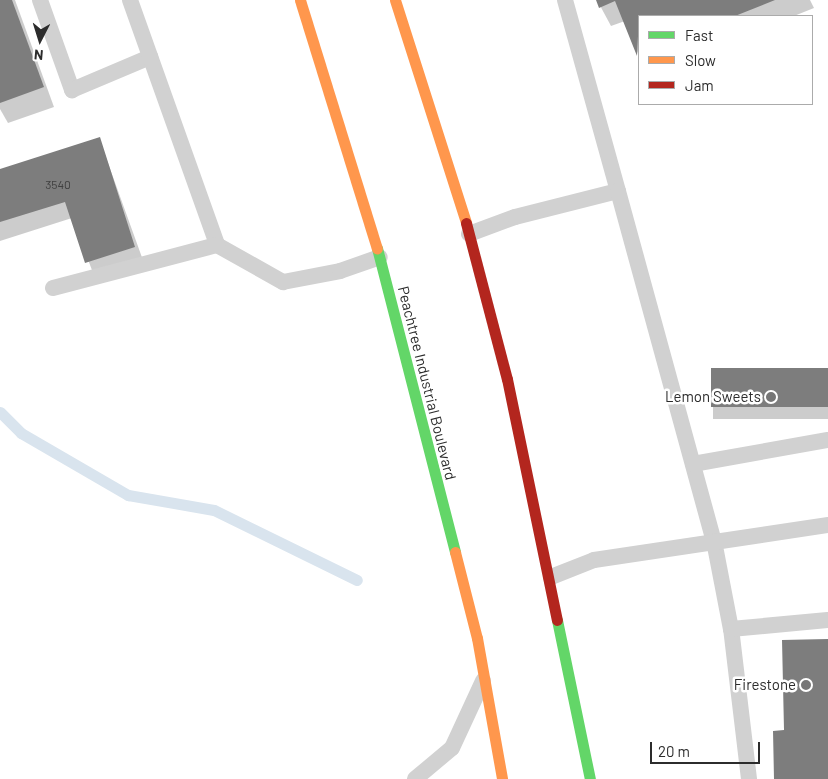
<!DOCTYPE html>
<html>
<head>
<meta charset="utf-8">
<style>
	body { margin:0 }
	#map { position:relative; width:828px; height:779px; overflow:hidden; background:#fff; font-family:Barlow,sans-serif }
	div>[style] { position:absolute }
	.shadow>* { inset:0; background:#0003; transform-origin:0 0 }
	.stream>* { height:11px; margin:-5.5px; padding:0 5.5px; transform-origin:5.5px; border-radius:5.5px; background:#d9e4ee }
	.building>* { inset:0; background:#7d7d7d; transform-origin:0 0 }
	.lane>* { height:16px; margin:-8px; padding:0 8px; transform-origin:8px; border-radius:8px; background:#d1d1d1 }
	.fast>* { height:11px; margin:-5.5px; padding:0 5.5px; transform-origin:5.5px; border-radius:5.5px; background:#63d668 }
	.slow>* { height:11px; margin:-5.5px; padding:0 5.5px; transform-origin:5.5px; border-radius:5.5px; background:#ff974d }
	.jam>* { height:11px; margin:-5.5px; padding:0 5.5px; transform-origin:5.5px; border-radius:5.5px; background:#b3261e }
	.dots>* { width:14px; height:14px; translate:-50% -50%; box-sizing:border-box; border:2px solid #fff; border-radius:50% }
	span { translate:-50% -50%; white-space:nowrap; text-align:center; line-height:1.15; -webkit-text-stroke:5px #fff; paint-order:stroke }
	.number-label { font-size:12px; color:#404040 }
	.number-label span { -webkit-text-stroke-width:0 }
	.street-label { font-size:15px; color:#2c2c2c }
	.poi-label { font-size:15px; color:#2c2c2c }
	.right { translate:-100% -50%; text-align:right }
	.legend { position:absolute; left:638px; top:15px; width:175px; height:90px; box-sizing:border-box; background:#fff; border:1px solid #ababab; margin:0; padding:6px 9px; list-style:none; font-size:15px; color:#2c2c2c }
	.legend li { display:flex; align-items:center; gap:10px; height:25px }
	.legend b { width:25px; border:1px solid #ababab }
	.north { position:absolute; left:15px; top:15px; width:50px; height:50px; -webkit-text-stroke:4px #fff; paint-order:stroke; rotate:185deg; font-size:14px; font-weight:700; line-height:20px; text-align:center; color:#2c2c2c }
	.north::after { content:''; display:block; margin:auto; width:18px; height:22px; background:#2c2c2c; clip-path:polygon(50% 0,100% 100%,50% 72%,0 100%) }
	.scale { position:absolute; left:650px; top:742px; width:110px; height:22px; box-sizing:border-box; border:2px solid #2c2c2c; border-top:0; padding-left:6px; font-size:15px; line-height:18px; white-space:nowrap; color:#2c2c2c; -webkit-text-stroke:4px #fff; paint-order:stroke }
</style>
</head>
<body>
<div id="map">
	<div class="shadow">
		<i style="clip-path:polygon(0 0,15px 0,54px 107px,8px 123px,0 109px)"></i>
		<i style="clip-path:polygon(597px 0,810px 0,814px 8px,794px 16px,639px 16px,639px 56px,625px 21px,611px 26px)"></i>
		<i style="clip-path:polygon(99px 138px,144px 263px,95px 278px,72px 218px,0 241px,0 170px)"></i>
		<i style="left:828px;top:369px;width:50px;height:115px;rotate:90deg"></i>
	</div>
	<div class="stream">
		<i style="left:0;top:412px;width:30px;rotate:45deg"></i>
		<i style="left:21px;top:433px;width:124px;rotate:30.1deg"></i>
		<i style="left:128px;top:495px;width:87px;rotate:9.9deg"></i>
		<i style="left:214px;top:510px;width:159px;rotate:26.1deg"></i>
	</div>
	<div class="building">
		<i style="clip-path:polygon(0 0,12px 0,44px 87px,0 103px)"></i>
		<i style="clip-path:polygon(596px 0,775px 0,735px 16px,639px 16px,637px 56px,615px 1px,599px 8px)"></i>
		<i style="clip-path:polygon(100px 137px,135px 247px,85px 263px,65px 202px,0 222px,0 169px)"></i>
		<i style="left:828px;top:368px;width:39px;height:117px;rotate:90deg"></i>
		<i style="clip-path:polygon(828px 639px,828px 779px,774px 779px,773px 731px,784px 730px,782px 640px)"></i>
	</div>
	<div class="lane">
		<i style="left:40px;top:0;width:96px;rotate:70.4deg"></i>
		<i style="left:72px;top:90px;width:85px;rotate:-22.9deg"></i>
		<i style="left:130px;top:0;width:260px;rotate:70.4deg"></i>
		<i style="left:217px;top:245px;width:76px;rotate:29.3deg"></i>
		<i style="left:283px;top:282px;width:58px;rotate:-10.9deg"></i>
		<i style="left:340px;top:271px;width:42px;rotate:-19.3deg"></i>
		<i style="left:565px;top:0;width:198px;rotate:74.5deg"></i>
		<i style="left:469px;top:234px;width:49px;rotate:-20.3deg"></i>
		<i style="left:515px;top:217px;width:106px;rotate:-14.2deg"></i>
		<i style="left:618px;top:191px;width:363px;rotate:74.7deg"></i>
		<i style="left:714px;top:541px;width:90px;rotate:79.1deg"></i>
		<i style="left:53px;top:288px;width:170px;rotate:-14.7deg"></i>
		<i style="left:693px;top:464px;width:137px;rotate:-10.1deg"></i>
		<i style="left:551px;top:577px;width:46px;rotate:-21.6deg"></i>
		<i style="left:594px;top:560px;width:237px;rotate:-8.5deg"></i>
		<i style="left:415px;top:779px;width:48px;rotate:-40deg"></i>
		<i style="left:452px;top:748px;width:74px;rotate:-65.2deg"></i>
		<i style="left:749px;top:779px;width:151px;rotate:-96.8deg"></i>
		<i style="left:731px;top:629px;width:97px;rotate:-5.3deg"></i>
	</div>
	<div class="fast">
		<i style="left:377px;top:248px;width:314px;rotate:75.6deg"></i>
		<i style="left:557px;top:620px;width:162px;rotate:78.3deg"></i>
	</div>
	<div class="slow">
		<i style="left:300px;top:0;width:260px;rotate:72.8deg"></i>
		<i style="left:395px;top:0;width:234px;rotate:72.3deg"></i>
		<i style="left:455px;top:552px;width:89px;rotate:75.7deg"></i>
		<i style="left:477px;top:638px;width:143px;rotate:79.9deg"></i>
	</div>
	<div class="jam">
		<i style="left:466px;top:223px;width:161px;rotate:75.3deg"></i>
		<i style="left:507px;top:379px;width:246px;rotate:78.3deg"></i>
	</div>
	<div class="dots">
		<i style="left:771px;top:397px;background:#767676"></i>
		<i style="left:806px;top:685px;background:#767676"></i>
	</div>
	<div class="number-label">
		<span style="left:58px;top:185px">3540</span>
	</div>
	<div class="street-label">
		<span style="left:427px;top:383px;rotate:76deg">Peachtree Industrial Boulevard</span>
	</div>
	<div class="poi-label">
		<span class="right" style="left:761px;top:397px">Lemon Sweets</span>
		<span class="right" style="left:796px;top:685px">Firestone</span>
	</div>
	<ul class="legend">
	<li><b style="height:6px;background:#63d668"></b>Fast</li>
	<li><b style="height:6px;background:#ff974d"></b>Slow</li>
	<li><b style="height:6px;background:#b3261e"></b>Jam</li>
	</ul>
	<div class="north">N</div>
	<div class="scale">20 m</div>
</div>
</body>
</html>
